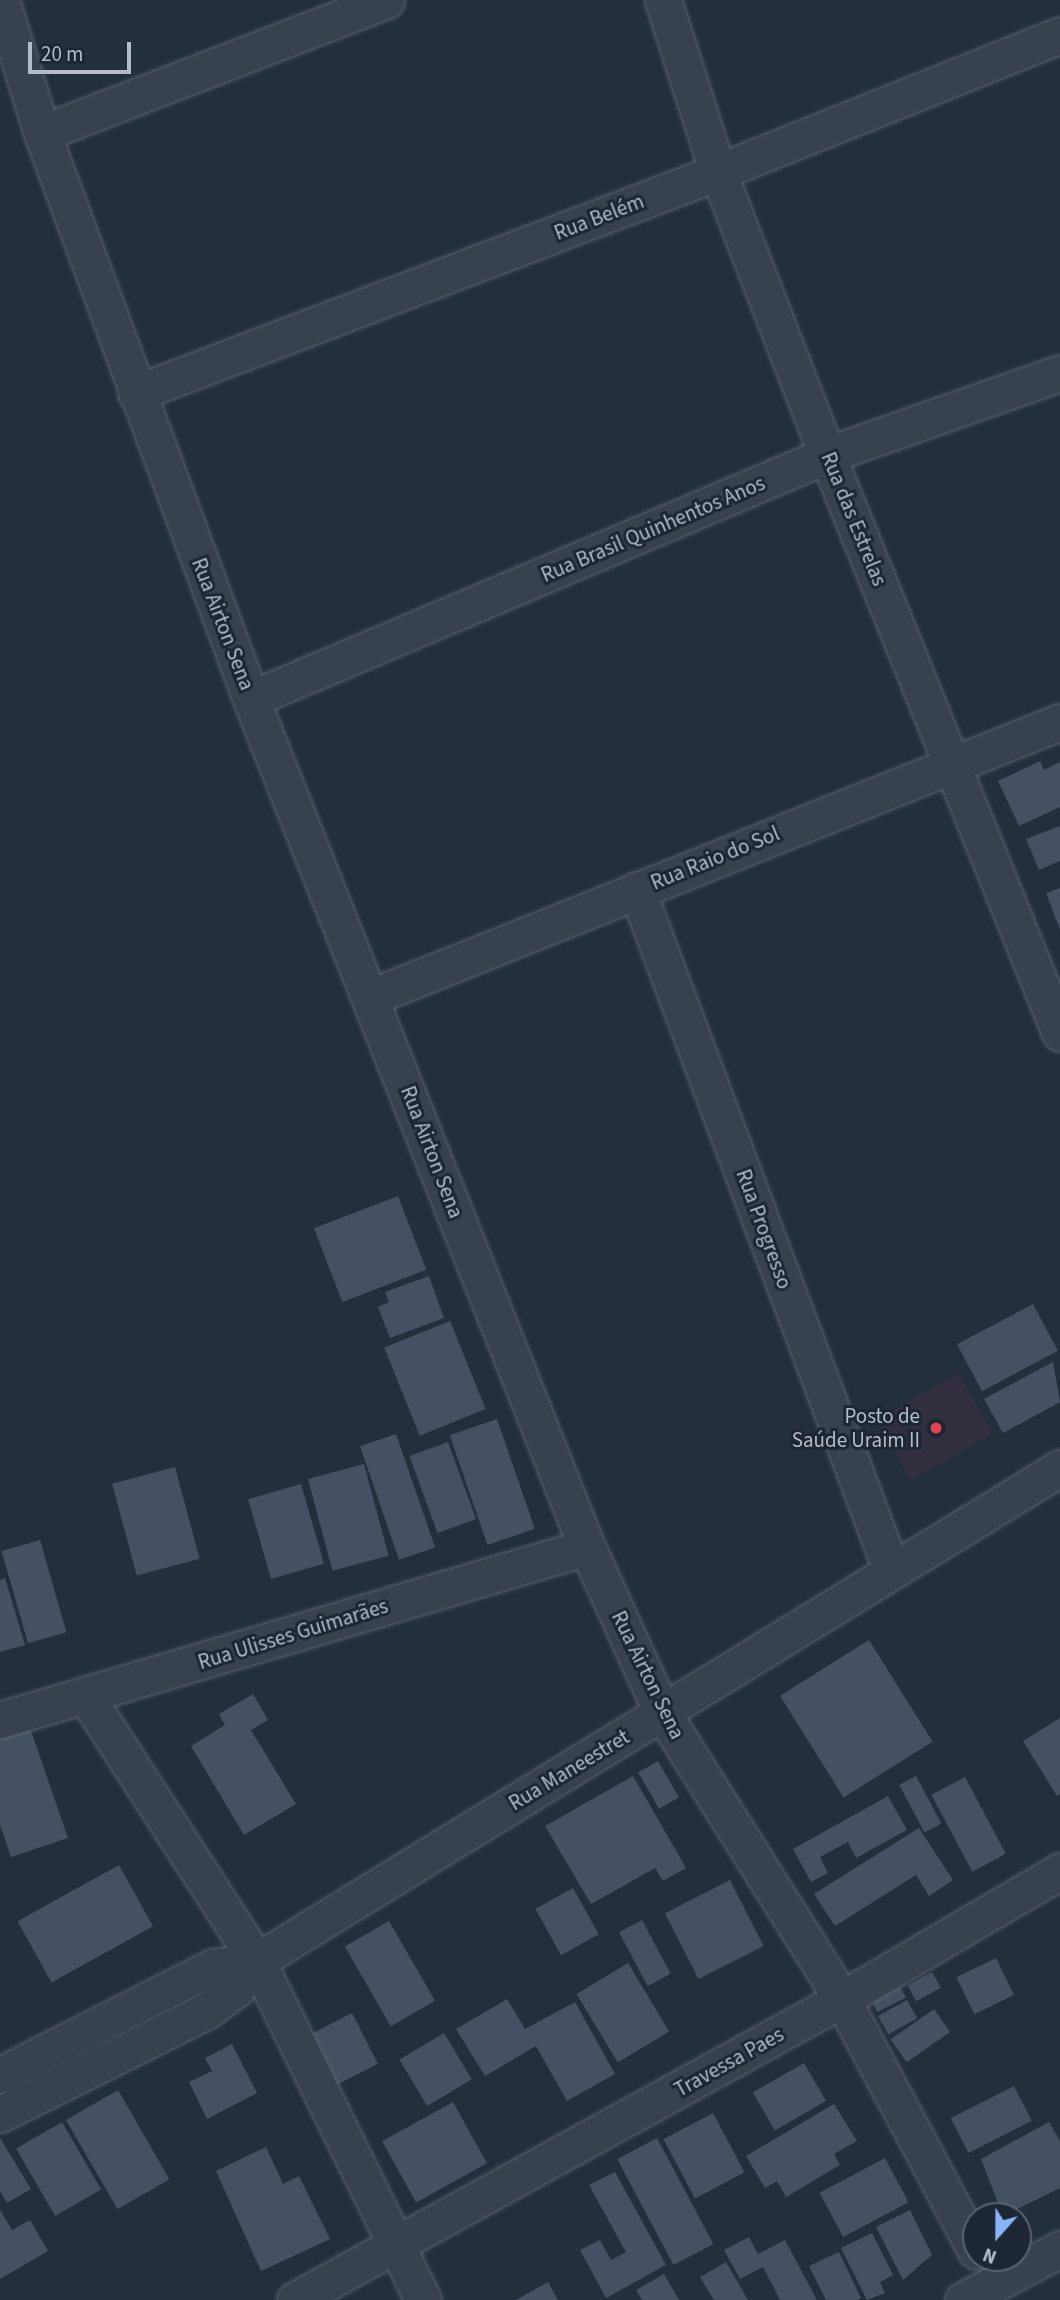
<!DOCTYPE html>
<html>
<head>
<meta charset="utf-8">
<style>
	body { margin:0 }
	#map { position:relative; width:1060px; height:2300px; overflow:hidden; background:#242f3e; font-family:"Source Sans 3",sans-serif }
	div>[style] { position:absolute }
	.medical>* { inset:0; background:#32303f; transform-origin:0 0 }
	.building>* { inset:0; background:#455162; transform-origin:0 0 }
	.roads { filter:drop-shadow(0 0 2px #565f6c) drop-shadow(0 0 2px #565f6c) }
	.minor>* { height:35px; margin:-17.5px; padding:0 17.5px; transform-origin:17.5px; border-radius:17.5px; background:#38414e }
	.dots>* { width:19px; height:19px; translate:-50% -50%; box-sizing:border-box; border:4px solid #1d2633; border-radius:50% }
	span { translate:-50% -50%; white-space:nowrap; text-align:center; line-height:1.15; -webkit-text-stroke:6px #1d2633; paint-order:stroke }
	.street-label { font-size:21px; color:#b4bcc9 }
	.poi-label { font-size:21px; color:#b4bcc9 }
	.right { translate:-100% -50%; text-align:right }
	.north { position:absolute; left:962px; top:2202px; width:70px; height:70px; box-sizing:border-box; background:#1d2633; border:2px solid #59626f; border-radius:50%; rotate:201deg; font-size:19px; font-weight:700; line-height:28px; text-align:center; color:#b4bcc9 }
	.north::after { content:''; display:block; margin:auto; width:24px; height:32px; background:#8ab4f8; clip-path:polygon(50% 0,100% 100%,50% 72%,0 100%) }
	.scale { position:absolute; left:28px; top:42px; width:103px; height:32px; box-sizing:border-box; border:4px solid #b4bcc9; border-top:0; padding-left:9px; font-size:21px; line-height:24px; white-space:nowrap; color:#b4bcc9; -webkit-text-stroke:5px #1d2633; paint-order:stroke }
</style>
</head>
<body>
<div id="map">
	<div class="medical">
		<i style="left:958px;top:1373px;width:70px;height:94px;rotate:60deg"></i>
	</div>
	<div class="building">
		<i style="clip-path:polygon(1040px 761px,1044px 770px,1060px 762px,1060px 807px,1019px 826px,998px 781px)"></i>
		<i style="clip-path:polygon(1060px 826px,1060px 861px,1039px 870px,1026px 839px)"></i>
		<i style="clip-path:polygon(1060px 888px,1060px 930px,1046px 893px)"></i>
		<i style="left:398px;top:1196px;width:79px;height:90px;rotate:69deg"></i>
		<i style="clip-path:polygon(429px 1276px,444px 1318px,390px 1338px,378px 1307px,389px 1302px,385px 1292px)"></i>
		<i style="left:1033px;top:1304px;width:53px;height:86px;rotate:62deg"></i>
		<i style="left:450px;top:1321px;width:95px;height:71px;rotate:68deg"></i>
		<i style="clip-path:polygon(1053px 1362px,1060px 1402px,1003px 1433px,984px 1399px)"></i>
		<i style="left:497px;top:1419px;width:116px;height:50px;rotate:71deg"></i>
		<i style="left:396px;top:1434px;width:120px;height:38px;rotate:71deg"></i>
		<i style="left:448px;top:1442px;width:82px;height:41px;rotate:70deg"></i>
		<i style="left:364px;top:1464px;width:95px;height:58px;rotate:75deg"></i>
		<i style="left:175px;top:1467px;width:95px;height:65px;rotate:75deg"></i>
		<i style="left:301px;top:1484px;width:83px;height:55px;rotate:74deg"></i>
		<i style="left:40px;top:1540px;width:96px;height:40px;rotate:74deg"></i>
		<i style="clip-path:polygon(5px 1578px,25px 1645px,0 1652px,0 1580px)"></i>
		<i style="left:869px;top:1640px;width:120px;height:105px;rotate:58deg"></i>
		<i style="clip-path:polygon(253px 1694px,268px 1720px,251px 1730px,296px 1804px,244px 1835px,191px 1746px,225px 1725px,219px 1714px)"></i>
		<i style="clip-path:polygon(1060px 1718px,1060px 1794px,1057px 1796px,1023px 1741px)"></i>
		<i style="clip-path:polygon(29px 1725px,68px 1838px,11px 1857px,0 1825px,0 1735px)"></i>
		<i style="left:658px;top:1761px;width:42px;height:23px;rotate:60deg"></i>
		<i style="clip-path:polygon(633px 1776px,686px 1868px,663px 1881px,655px 1868px,591px 1904px,545px 1826px)"></i>
		<i style="left:916px;top:1776px;width:54px;height:19px;rotate:62deg"></i>
		<i style="left:965px;top:1777px;width:87px;height:38px;rotate:62deg"></i>
		<i style="clip-path:polygon(888px 1796px,907px 1830px,856px 1858px,848px 1842px,820px 1857px,828px 1873px,811px 1882px,793px 1849px)"></i>
		<i style="clip-path:polygon(919px 1828px,953px 1880px,929px 1896px,916px 1875px,835px 1926px,814px 1894px)"></i>
		<i style="left:119px;top:1865px;width:70px;height:116px;rotate:61deg"></i>
		<i style="left:730px;top:1880px;width:74px;height:73px;rotate:63deg"></i>
		<i style="left:573px;top:1888px;width:53px;height:43px;rotate:61deg"></i>
		<i style="left:642px;top:1920px;width:61px;height:26px;rotate:62deg"></i>
		<i style="left:389px;top:1921px;width:92px;height:51px;rotate:60deg"></i>
		<i style="left:996px;top:1958px;width:41px;height:44px;rotate:64deg"></i>
		<i style="left:628px;top:1963px;width:80px;height:60px;rotate:59deg"></i>
		<i style="left:932px;top:1972px;width:18px;height:28px;rotate:61deg"></i>
		<i style="left:900px;top:1986px;width:13px;height:32px;rotate:63deg"></i>
		<i style="clip-path:polygon(507px 1999px,525px 2029px,575px 2002px,615px 2074px,567px 2101px,536px 2046px,485px 2076px,456px 2029px)"></i>
		<i style="left:907px;top:2000px;width:21px;height:33px;rotate:61deg"></i>
		<i style="left:934px;top:2009px;width:28px;height:53px;rotate:55deg"></i>
		<i style="left:352px;top:2013px;width:57px;height:45px;rotate:63deg"></i>
		<i style="left:444px;top:2033px;width:54px;height:52px;rotate:59deg"></i>
		<i style="clip-path:polygon(232px 2044px,257px 2093px,207px 2119px,189px 2082px,212px 2071px,205px 2058px)"></i>
		<i style="left:804px;top:2063px;width:44px;height:59px;rotate:60deg"></i>
		<i style="left:1014px;top:2086px;width:39px;height:71px;rotate:63deg"></i>
		<i style="left:118px;top:2090px;width:103px;height:60px;rotate:60deg"></i>
		<i style="left:453px;top:2102px;width:70px;height:81px;rotate:61deg"></i>
		<i style="clip-path:polygon(834px 2104px,857px 2141px,834px 2154px,840px 2165px,786px 2197px,777px 2181px,765px 2188px,746px 2156px)"></i>
		<i style="left:713px;top:2113px;width:67px;height:56px;rotate:62deg"></i>
		<i style="left:62px;top:2122px;width:78px;height:53px;rotate:60deg"></i>
		<i style="clip-path:polygon(1049px 2122px,1060px 2141px,1060px 2188px,1003px 2216px,981px 2159px)"></i>
		<i style="clip-path:polygon(0 2138px,31px 2189px,7px 2203px,0 2191px)"></i>
		<i style="left:657px;top:2138px;width:120px;height:45px;rotate:62deg"></i>
		<i style="clip-path:polygon(266px 2147px,283px 2184px,299px 2176px,330px 2239px,261px 2271px,216px 2171px)"></i>
		<i style="left:885px;top:2158px;width:50px;height:74px;rotate:62deg"></i>
		<i style="clip-path:polygon(615px 2172px,666px 2265px,606px 2298px,580px 2250px,600px 2240px,611px 2260px,626px 2252px,589px 2185px)"></i>
		<i style="clip-path:polygon(0 2210px,12px 2230px,30px 2220px,48px 2251px,0 2279px)"></i>
		<i style="clip-path:polygon(910px 2210px,932px 2255px,903px 2280px,876px 2227px)"></i>
		<i style="clip-path:polygon(872px 2233px,893px 2275px,880px 2282px,885px 2293px,867px 2300px,841px 2248px)"></i>
		<i style="clip-path:polygon(749px 2237px,758px 2254px,785px 2240px,817px 2300px,780px 2300px,763px 2267px,740px 2279px,724px 2250px)"></i>
		<i style="clip-path:polygon(839px 2252px,861px 2298px,857px 2300px,826px 2300px,809px 2266px)"></i>
		<i style="clip-path:polygon(726px 2262px,748px 2300px,714px 2300px,700px 2277px)"></i>
		<i style="clip-path:polygon(664px 2274px,679px 2300px,642px 2300px,636px 2290px)"></i>
		<i style="clip-path:polygon(548px 2282px,558px 2300px,516px 2300px)"></i>
	</div>
	<div class="roads">
		<div class="minor">
			<i style="left:1px;top:0;width:139px;rotate:72.9deg"></i>
			<i style="left:42px;top:133px;width:603px;rotate:69.73deg"></i>
			<i style="left:251px;top:699px;width:912px;rotate:68.39deg"></i>
			<i style="left:587px;top:1547px;width:181px;rotate:65.6deg"></i>
			<i style="left:662px;top:1712px;width:339px;rotate:57.9deg"></i>
			<i style="left:842px;top:1999px;width:285px;rotate:62deg"></i>
			<i style="left:663px;top:0;width:181px;rotate:72.3deg"></i>
			<i style="left:718px;top:172px;width:303px;rotate:68.9deg"></i>
			<i style="left:827px;top:455px;width:623px;rotate:68.04deg"></i>
			<i style="left:42px;top:133px;width:369px;rotate:-21.1deg"></i>
			<i style="left:136px;top:393px;width:623px;rotate:-20.79deg"></i>
			<i style="left:718px;top:172px;width:368px;rotate:-21.8deg"></i>
			<i style="left:251px;top:699px;width:626px;rotate:-22.96deg"></i>
			<i style="left:827px;top:455px;width:247px;rotate:-19.4deg"></i>
			<i style="left:637px;top:890px;width:725px;rotate:69.49deg"></i>
			<i style="left:371px;top:997px;width:742px;rotate:-21.76deg"></i>
			<i style="left:86px;top:1696px;width:315px;rotate:57.2deg"></i>
			<i style="left:257px;top:1961px;width:377px;rotate:63.9deg"></i>
			<i style="left:0;top:1720px;width:612px;rotate:-16.42deg"></i>
			<i style="left:0;top:2075px;width:239px;rotate:-26.9deg"></i>
			<i style="left:213px;top:1967px;width:44px;rotate:-7.8deg"></i>
			<i style="left:0;top:2114px;width:233px;rotate:-26.6deg"></i>
			<i style="left:208px;top:2010px;width:36px;rotate:-37deg"></i>
			<i style="left:237px;top:1988px;width:34px;rotate:-53deg"></i>
			<i style="left:257px;top:1961px;width:942px;rotate:-31.55deg"></i>
			<i style="left:295px;top:2300px;width:624px;rotate:-28.82deg"></i>
			<i style="left:842px;top:1999px;width:253px;rotate:-30.4deg"></i>
			<i style="left:963px;top:2300px;width:110px;rotate:-27.7deg"></i>
		</div>
	</div>
	<div class="dots">
		<i style="left:936px;top:1428px;background:#e0444e"></i>
	</div>
	<div class="street-label">
		<span style="left:599px;top:217px;rotate:-21deg">Rua Belém</span>
		<span style="left:854px;top:519px;rotate:68deg">Rua das Estrelas</span>
		<span style="left:653px;top:529px;rotate:-23deg">Rua Brasil Quinhentos Anos</span>
		<span style="left:223px;top:624px;rotate:69deg">Rua Airton Sena</span>
		<span style="left:715px;top:858px;rotate:-22deg">Rua Raio do Sol</span>
		<span style="left:432px;top:1152px;rotate:69deg">Rua Airton Sena</span>
		<span style="left:764px;top:1229px;rotate:70deg">Rua Progresso</span>
		<span style="left:293px;top:1634px;rotate:-17deg">Rua Ulisses Guimarães</span>
		<span style="left:648px;top:1675px;rotate:64deg">Rua Airton Sena</span>
		<span style="left:569px;top:1770px;rotate:-31deg">Rua Maneestret</span>
		<span style="left:729px;top:2062px;rotate:-29deg">Travessa Paes</span>
	</div>
	<div class="poi-label">
		<span class="right" style="left:920px;top:1428px">Posto de<br>Saúde Uraim II</span>
	</div>
	<div class="north">N</div>
	<div class="scale">20 m</div>
</div>
</body>
</html>
